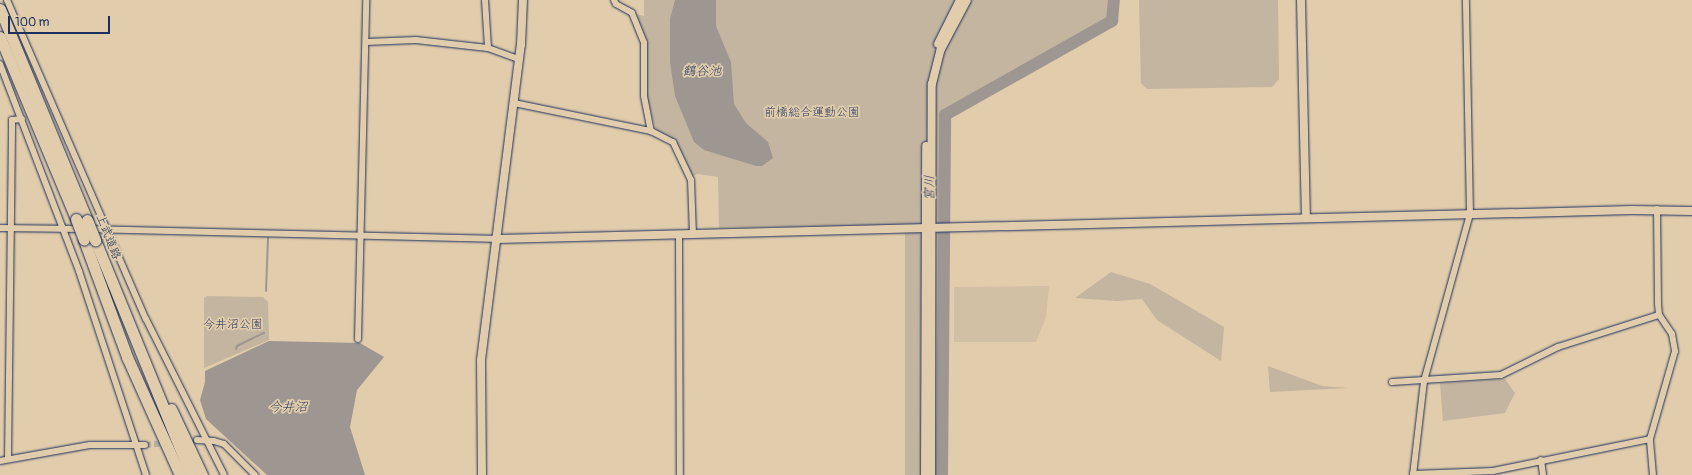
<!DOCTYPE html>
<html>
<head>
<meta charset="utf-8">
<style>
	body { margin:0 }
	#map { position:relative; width:1692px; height:475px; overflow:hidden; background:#e1ccab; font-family:Pangolin,"Klee One",sans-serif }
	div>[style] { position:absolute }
	.built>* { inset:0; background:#d2c0a5 }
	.green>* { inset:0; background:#c4b5a0 }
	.water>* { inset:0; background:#9e9691 }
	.stream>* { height:2px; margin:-1px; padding:0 1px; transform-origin:1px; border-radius:1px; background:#9e9691 }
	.river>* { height:12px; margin:-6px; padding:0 6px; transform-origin:6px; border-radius:6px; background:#9e9691 }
	.minor-tunnel>* { height:6px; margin-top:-3px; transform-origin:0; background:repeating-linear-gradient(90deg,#b9ad9c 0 6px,transparent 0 9px) }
	.roads { filter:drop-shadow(0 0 1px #1b2f5e) drop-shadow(0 0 1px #1b2f5e) }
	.minor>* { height:6px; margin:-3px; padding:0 3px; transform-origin:3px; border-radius:3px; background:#e1ccab }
	.tertiary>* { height:8px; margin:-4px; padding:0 4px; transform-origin:4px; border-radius:4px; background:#e1ccab }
	.trunk>* { height:11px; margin:-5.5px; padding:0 5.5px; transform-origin:5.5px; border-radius:5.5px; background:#e1ccab }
	.bridges { filter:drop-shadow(0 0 1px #1b2f5e) drop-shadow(0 0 1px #1b2f5e) }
	.trunk-bridge>* { height:11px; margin:-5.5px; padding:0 5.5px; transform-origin:5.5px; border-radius:5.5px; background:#e1ccab }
	span { translate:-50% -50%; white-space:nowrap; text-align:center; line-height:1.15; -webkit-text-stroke:3.5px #e1ccab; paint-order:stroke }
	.park-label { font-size:12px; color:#2c3c65 }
	.street-label { font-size:12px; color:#1b2f5e }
	.water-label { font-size:13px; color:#2f3e66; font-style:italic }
	.scale { position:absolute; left:8px; top:16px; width:102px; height:18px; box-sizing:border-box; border:2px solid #1b2f5e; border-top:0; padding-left:5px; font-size:12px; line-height:14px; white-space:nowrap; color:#1b2f5e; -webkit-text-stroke:3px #e1ccab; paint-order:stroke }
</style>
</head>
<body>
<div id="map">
	<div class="built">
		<i style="clip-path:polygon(1049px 286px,1046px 317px,1036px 342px,954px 342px,954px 287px)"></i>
	</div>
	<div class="green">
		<i style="clip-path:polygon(644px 0,1111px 0,1111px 19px,939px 114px,939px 475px,905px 475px,905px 225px,719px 228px,718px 177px,697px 174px,692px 177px,674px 141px,656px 130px,646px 95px,647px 44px,636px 14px,644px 16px)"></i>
		<i style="clip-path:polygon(1139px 0,1278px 0,1279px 79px,1272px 87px,1147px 89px,1141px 83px)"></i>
		<i style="clip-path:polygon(1111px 272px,1150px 284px,1224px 327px,1221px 361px,1157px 320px,1142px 299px,1117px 301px,1075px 298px)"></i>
		<i style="clip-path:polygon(207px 296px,263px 297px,268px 302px,269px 340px,204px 368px,204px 298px)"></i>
		<i style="clip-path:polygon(1268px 366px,1322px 386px,1348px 388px,1270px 392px)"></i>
		<i style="clip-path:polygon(1505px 379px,1515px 393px,1505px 413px,1443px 421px,1440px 383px)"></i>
	</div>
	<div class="water">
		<i style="clip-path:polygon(675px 0,716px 0,716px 26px,731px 62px,734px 104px,746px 123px,768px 142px,773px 158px,762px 166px,756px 166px,704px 150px,694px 142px,675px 96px,670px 62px,670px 19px)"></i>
		<i style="clip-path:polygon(269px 341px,360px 343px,384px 357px,357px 390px,350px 427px,365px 475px,267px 475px,206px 419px,200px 400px,205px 382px,205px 371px)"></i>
	</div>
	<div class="stream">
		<i style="left:266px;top:291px;width:53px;rotate:-87.8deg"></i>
		<i style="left:236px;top:349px;width:3px;rotate:-72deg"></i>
		<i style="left:237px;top:346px;width:30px;rotate:-26deg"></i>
	</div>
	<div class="river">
		<i style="left:942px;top:475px;width:360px;rotate:-89.5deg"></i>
		<i style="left:945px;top:115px;width:192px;rotate:-29.4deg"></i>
		<i style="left:1112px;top:21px;width:21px;rotate:-85deg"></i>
	</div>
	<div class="minor-tunnel">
		<i style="left:145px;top:445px;width:22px;rotate:-5deg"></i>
	</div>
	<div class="roads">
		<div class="minor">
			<i style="left:7px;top:0;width:348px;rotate:66.5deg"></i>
			<i style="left:146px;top:319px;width:174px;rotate:63.4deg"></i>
			<i style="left:485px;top:0;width:48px;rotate:86.4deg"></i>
			<i style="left:488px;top:48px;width:33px;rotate:20deg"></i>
			<i style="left:614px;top:0;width:4px;rotate:63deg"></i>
			<i style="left:616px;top:4px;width:18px;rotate:29deg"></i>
			<i style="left:632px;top:13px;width:32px;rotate:68deg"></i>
			<i style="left:644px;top:43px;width:53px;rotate:90deg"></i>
			<i style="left:644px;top:96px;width:36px;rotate:79deg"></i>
			<i style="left:366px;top:42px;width:50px;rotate:-2.3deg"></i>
			<i style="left:416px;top:40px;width:72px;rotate:6.3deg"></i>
			<i style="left:0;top:64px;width:222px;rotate:69.1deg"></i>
			<i style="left:79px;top:271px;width:215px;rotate:71.8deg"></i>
			<i style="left:514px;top:103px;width:140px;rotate:11.6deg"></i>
			<i style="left:651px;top:131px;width:25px;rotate:27deg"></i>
			<i style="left:673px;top:142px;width:42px;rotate:64.7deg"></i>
			<i style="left:691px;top:180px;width:54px;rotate:87.9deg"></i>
			<i style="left:0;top:228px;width:80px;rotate:0.7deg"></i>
			<i style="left:90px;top:229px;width:408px;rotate:1.4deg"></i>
			<i style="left:679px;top:234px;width:241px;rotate:89.8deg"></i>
			<i style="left:358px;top:339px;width:339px;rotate:-88.6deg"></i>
			<i style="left:1392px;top:382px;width:109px;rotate:-3.7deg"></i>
			<i style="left:1501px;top:375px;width:64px;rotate:-26.2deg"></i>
			<i style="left:1558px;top:347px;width:106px;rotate:-17.6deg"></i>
			<i style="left:197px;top:440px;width:17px;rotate:3deg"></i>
			<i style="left:214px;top:441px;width:10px;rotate:17deg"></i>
			<i style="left:224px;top:444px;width:44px;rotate:45deg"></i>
			<i style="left:8px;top:459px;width:334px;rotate:-89.3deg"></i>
			<i style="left:12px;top:125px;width:5px;rotate:-90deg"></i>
			<i style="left:12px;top:120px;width:10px;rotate:-6deg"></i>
			<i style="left:1541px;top:460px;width:15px;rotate:82deg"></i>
			<i style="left:0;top:461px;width:91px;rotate:-10.1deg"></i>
			<i style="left:90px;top:445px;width:55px"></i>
			<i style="left:1413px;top:474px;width:80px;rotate:-2.1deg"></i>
			<i style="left:1493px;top:471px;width:160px;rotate:-11.5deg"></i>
			<i style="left:1413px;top:475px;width:95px;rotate:-83.3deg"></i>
			<i style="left:1424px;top:381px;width:173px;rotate:-74.6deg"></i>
			<i style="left:1470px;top:214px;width:214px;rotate:-91.1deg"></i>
			<i style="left:1653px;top:475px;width:36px;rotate:-95deg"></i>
			<i style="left:1650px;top:439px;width:91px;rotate:-74.1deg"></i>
			<i style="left:1675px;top:351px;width:17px;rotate:-100deg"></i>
			<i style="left:1672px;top:334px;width:23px;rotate:-124deg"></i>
			<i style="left:1659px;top:315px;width:12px;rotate:-95deg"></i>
			<i style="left:1658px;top:303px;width:94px;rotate:-90.6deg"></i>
		</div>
		<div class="tertiary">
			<i style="left:1301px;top:0;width:218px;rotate:88.7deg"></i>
			<i style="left:938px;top:44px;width:49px;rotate:-63.4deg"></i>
			<i style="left:498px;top:239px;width:1134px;rotate:-1.46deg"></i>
			<i style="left:1632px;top:210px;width:60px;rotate:1deg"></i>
			<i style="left:482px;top:475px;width:115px;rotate:-90.5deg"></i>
			<i style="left:481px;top:360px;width:318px;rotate:-82.8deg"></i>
			<i style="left:521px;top:45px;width:45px;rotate:-87.5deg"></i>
			<i style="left:925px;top:475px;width:329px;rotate:-89.8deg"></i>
			<i style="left:931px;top:475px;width:391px;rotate:-89.9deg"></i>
			<i style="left:932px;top:84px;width:36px;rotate:-76deg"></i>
			<i style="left:941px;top:49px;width:55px;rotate:-62deg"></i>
		</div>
		<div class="trunk">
			<i style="left:0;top:9px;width:228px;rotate:67.6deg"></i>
			<i style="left:0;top:37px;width:197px;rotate:67.3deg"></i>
			<i style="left:84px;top:240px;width:125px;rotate:69.8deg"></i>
			<i style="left:127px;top:357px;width:129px;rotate:65.8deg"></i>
			<i style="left:95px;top:240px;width:254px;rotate:67.8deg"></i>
			<i style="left:171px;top:409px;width:73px;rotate:64.8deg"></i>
		</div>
	</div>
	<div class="bridges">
		<div class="trunk-bridge">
			<i style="left:76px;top:219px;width:22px;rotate:69deg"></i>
			<i style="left:87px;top:220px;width:22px;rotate:68deg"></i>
		</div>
	</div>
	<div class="park-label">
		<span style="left:812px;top:113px">前橋総合運動公園</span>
		<span style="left:233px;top:325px">今井沼公園</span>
	</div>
	<div class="street-label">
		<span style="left:108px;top:237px;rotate:68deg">上武道路</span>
	</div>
	<div class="water-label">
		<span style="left:702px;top:71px">鶴谷池</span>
		<span style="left:930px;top:188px;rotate:-90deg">宮川</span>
		<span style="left:288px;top:407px">今井沼</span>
	</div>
	<div class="scale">100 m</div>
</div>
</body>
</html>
